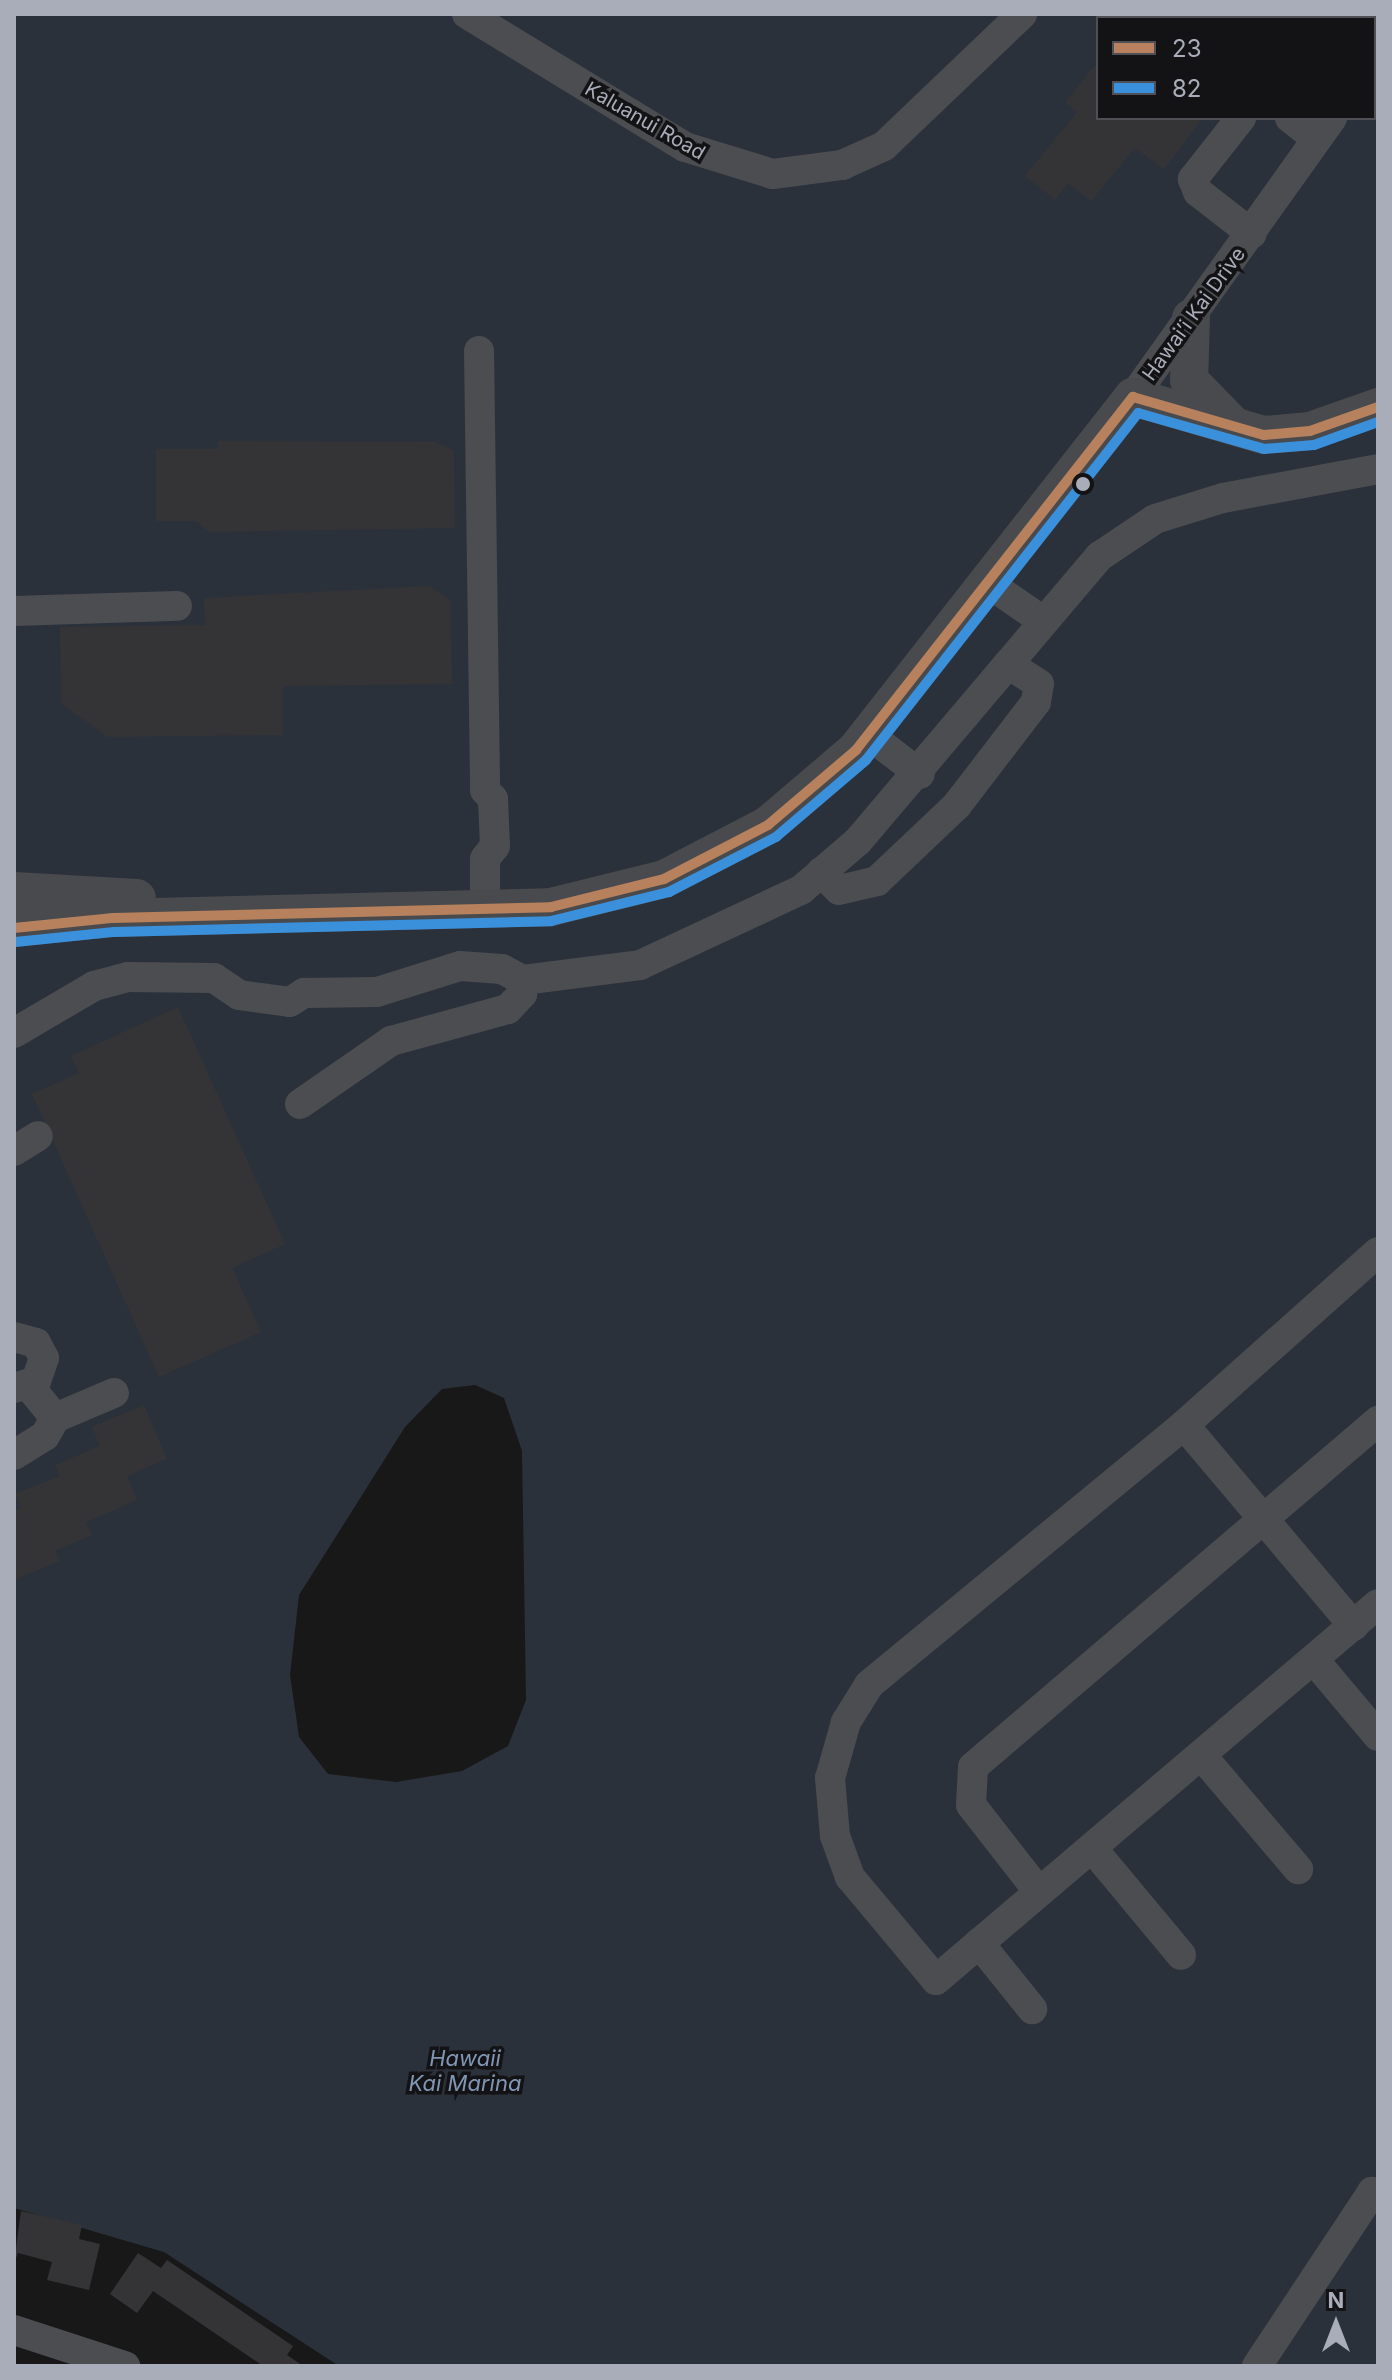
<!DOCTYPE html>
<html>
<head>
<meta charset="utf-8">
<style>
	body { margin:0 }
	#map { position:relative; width:1392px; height:2380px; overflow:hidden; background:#181818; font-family:Inter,sans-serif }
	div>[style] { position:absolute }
	.water>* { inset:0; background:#2b313b }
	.building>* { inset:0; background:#343436; transform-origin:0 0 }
	.minor>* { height:30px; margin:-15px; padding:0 15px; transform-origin:15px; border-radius:15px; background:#4c4d51 }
	.major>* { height:38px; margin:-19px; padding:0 19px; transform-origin:19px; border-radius:19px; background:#494a4d }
	.bus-1>* { height:10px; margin:-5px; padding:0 5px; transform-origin:5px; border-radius:5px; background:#b6815c }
	.bus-2>* { height:10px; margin:-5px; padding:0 5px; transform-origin:5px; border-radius:5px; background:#3a90db }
	.dots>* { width:22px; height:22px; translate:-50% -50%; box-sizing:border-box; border:4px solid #131214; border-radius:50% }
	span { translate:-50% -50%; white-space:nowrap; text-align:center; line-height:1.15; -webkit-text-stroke:7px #131214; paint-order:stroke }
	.street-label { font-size:20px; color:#a9adb9 }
	.water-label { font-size:22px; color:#8096b4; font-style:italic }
	.frame { position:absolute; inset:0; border:16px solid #a9adb9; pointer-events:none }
	.legend { position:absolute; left:1096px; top:16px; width:280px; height:104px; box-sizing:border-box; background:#131214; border:2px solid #4f5056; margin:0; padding:10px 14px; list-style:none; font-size:24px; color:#a9adb9 }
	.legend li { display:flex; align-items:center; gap:16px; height:40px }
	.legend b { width:40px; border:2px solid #4f5056 }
	.north { position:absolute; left:1296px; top:2284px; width:80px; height:80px; -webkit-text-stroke:6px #131214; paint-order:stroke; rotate:0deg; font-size:22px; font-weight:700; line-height:32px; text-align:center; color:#a9adb9 }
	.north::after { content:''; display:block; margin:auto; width:28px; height:36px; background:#a9adb9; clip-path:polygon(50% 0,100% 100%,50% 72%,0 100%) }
</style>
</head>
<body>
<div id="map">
	<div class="water">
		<i style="clip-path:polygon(evenodd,14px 14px,1378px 14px,1378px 2366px,339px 2366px,164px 2252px,14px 2208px,14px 14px,1098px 18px,1374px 18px,1374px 118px,1098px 118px,1098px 18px,14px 14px,475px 1385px,504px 1398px,522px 1451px,526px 1700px,508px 1746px,462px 1771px,396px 1782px,328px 1774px,299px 1737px,290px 1675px,299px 1595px,405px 1427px,442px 1389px,475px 1385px)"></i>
	</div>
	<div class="building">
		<i style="left:1155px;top:14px;width:72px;height:5px"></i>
		<i style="clip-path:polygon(1098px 62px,1098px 118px,1203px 118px,1164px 169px,1135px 148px,1091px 201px,1068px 183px,1055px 200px,1025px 176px,1077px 112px,1065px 102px)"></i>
		<i style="clip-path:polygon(218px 441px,435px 442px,454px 451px,455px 528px,209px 532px,196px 521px,156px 521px,156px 449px,218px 449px)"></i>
		<i style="clip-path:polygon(429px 586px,451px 601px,452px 684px,283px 686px,283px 735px,108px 737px,61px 703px,60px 627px,205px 625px,204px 598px)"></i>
		<i style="clip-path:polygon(178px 1007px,285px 1244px,232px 1268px,261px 1332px,159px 1377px,32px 1094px,79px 1073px,71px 1056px)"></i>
		<i style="clip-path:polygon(144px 1405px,167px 1459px,127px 1476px,137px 1500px,86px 1522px,92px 1535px,55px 1551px,60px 1561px,14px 1580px,14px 1511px,21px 1508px,15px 1494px,60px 1476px,55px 1465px,100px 1446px,92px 1427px)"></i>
		<i style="clip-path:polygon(21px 2211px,82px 2225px,79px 2239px,100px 2244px,89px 2290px,47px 2280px,52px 2262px,18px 2253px,14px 2263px)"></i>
		<i style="clip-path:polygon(138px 2253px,161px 2268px,167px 2260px,293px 2346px,287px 2355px,303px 2366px,263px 2366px,153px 2291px,137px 2313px,110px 2294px)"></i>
	</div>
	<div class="minor">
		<i style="left:467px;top:14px;width:255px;rotate:31.4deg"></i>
		<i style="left:685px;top:147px;width:92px;rotate:17.1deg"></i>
		<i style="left:773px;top:174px;width:70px;rotate:-7.4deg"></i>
		<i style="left:842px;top:165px;width:46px;rotate:-24.3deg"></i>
		<i style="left:884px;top:146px;width:191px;rotate:-43.7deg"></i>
		<i style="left:1374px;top:63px;width:6px;rotate:-51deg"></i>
		<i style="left:1241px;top:118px;width:78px;rotate:128.2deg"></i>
		<i style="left:1193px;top:179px;width:14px;rotate:69deg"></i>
		<i style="left:1198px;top:192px;width:68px;rotate:37.9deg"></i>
		<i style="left:1290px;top:118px;width:33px;rotate:38deg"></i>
		<i style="left:479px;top:351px;width:439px;rotate:89.2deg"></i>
		<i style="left:485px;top:790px;width:12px;rotate:48deg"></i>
		<i style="left:493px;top:799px;width:47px;rotate:87.6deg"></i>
		<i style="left:495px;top:846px;width:16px;rotate:128deg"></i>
		<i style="left:485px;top:859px;width:52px;rotate:90deg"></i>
		<i style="left:1133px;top:397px;width:343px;rotate:-54.5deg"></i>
		<i style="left:988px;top:583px;width:67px;rotate:34.6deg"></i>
		<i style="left:14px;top:611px;width:163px;rotate:-1.8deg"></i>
		<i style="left:869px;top:735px;width:64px;rotate:37.4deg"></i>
		<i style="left:821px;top:872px;width:25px;rotate:45deg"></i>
		<i style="left:839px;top:890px;width:39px;rotate:-13deg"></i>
		<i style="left:877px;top:881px;width:110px;rotate:-43.5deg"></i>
		<i style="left:957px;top:805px;width:130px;rotate:-52.5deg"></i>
		<i style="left:1036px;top:702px;width:18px;rotate:-81deg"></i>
		<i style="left:1039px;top:684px;width:37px;rotate:-147deg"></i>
		<i style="left:14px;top:1033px;width:93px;rotate:-30.4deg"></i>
		<i style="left:94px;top:986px;width:35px;rotate:-15deg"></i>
		<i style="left:128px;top:977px;width:86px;rotate:0.7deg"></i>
		<i style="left:214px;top:978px;width:30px;rotate:34deg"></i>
		<i style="left:239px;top:995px;width:51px;rotate:7.8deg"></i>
		<i style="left:290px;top:1002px;width:17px;rotate:-33deg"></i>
		<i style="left:304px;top:993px;width:73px;rotate:-0.8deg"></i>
		<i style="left:377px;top:992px;width:87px;rotate:-17.4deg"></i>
		<i style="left:460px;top:966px;width:42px;rotate:4.1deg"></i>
		<i style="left:502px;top:969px;width:24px;rotate:28deg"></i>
		<i style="left:523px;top:980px;width:118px;rotate:-7.3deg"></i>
		<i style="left:640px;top:965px;width:178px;rotate:-25deg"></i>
		<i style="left:801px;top:890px;width:75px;rotate:-40.7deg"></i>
		<i style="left:858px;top:841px;width:374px;rotate:-49.7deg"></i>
		<i style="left:1100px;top:556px;width:66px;rotate:-33.9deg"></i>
		<i style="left:1155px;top:519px;width:71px;rotate:-17.2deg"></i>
		<i style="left:1223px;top:498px;width:158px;rotate:-10.6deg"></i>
		<i style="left:300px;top:1104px;width:111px;rotate:-34.7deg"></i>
		<i style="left:391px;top:1041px;width:121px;rotate:-15.3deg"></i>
		<i style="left:508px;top:1009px;width:21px;rotate:-47deg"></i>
		<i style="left:522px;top:994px;width:14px;rotate:-86deg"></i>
		<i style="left:14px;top:1151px;width:28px;rotate:-32deg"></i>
		<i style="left:1378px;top:1252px;width:260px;rotate:138.3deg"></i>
		<i style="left:1184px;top:1425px;width:408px;rotate:140.5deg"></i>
		<i style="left:869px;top:1685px;width:44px;rotate:121.9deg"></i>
		<i style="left:846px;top:1722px;width:58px;rotate:105.9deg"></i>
		<i style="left:830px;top:1778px;width:58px;rotate:85.1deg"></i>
		<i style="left:835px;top:1836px;width:44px;rotate:69.9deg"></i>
		<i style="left:850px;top:1877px;width:134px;rotate:50.1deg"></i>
		<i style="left:936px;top:1980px;width:580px;rotate:-40.39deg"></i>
		<i style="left:14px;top:1337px;width:23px;rotate:15deg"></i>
		<i style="left:36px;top:1343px;width:17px;rotate:62deg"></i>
		<i style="left:44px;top:1358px;width:24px;rotate:109deg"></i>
		<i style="left:36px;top:1381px;width:23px;rotate:162deg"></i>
		<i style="left:29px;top:1386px;width:41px;rotate:50.9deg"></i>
		<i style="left:55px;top:1418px;width:64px;rotate:-23deg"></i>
		<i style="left:1184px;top:1425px;width:263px;rotate:49.8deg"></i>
		<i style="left:14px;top:1455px;width:36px;rotate:-32deg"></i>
		<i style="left:45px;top:1436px;width:21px;rotate:-61deg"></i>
		<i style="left:1314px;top:1660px;width:99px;rotate:49.9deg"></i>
		<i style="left:1201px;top:1755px;width:150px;rotate:49.6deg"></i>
		<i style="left:1092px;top:1848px;width:139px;rotate:50.2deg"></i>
		<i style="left:1039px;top:1892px;width:110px;rotate:-128deg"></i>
		<i style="left:971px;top:1805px;width:38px;rotate:-87deg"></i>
		<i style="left:973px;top:1767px;width:533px;rotate:-40.51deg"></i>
		<i style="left:979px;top:1943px;width:85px;rotate:51.2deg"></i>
		<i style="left:14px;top:2330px;width:117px;rotate:18deg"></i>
		<i style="left:1257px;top:2366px;width:209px;rotate:-56.5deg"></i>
		<i style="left:1372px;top:2192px;width:7px;rotate:34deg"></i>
	</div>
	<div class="major">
		<i style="left:1191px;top:318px;width:62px;rotate:91.8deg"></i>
		<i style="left:1189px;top:380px;width:59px;rotate:45.7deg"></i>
		<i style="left:14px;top:891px;width:123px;rotate:3.3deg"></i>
		<i style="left:14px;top:928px;width:100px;rotate:-5.8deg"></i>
		<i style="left:113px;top:918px;width:438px;rotate:-1.4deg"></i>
		<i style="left:551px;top:907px;width:116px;rotate:-13.9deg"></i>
		<i style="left:664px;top:879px;width:117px;rotate:-27.4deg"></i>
		<i style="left:768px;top:825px;width:116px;rotate:-40.4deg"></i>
		<i style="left:856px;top:750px;width:449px;rotate:-51.9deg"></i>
		<i style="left:1133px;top:397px;width:136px;rotate:16.2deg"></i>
		<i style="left:1264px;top:435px;width:46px;rotate:-5deg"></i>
		<i style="left:1310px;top:431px;width:72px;rotate:-19.4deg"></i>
	</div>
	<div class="bus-1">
		<i style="left:14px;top:928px;width:100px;rotate:-5.8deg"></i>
		<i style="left:113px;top:918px;width:438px;rotate:-1.4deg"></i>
		<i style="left:551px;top:907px;width:116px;rotate:-13.9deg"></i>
		<i style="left:664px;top:879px;width:117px;rotate:-27.4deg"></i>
		<i style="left:768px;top:825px;width:116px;rotate:-40.4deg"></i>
		<i style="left:856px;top:750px;width:449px;rotate:-51.9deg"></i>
		<i style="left:1133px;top:397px;width:136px;rotate:16.2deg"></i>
		<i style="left:1264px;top:435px;width:46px;rotate:-5deg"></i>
		<i style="left:1310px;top:431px;width:72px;rotate:-19.4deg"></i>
	</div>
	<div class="bus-2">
		<i style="left:15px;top:942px;width:100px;rotate:-5.8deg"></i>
		<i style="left:114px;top:932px;width:437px;rotate:-1.4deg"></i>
		<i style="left:551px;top:921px;width:122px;rotate:-13.8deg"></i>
		<i style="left:669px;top:892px;width:120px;rotate:-27.2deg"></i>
		<i style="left:776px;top:837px;width:118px;rotate:-40.5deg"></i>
		<i style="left:866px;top:760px;width:441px;rotate:-51.9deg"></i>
		<i style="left:1138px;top:413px;width:131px;rotate:15.9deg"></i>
		<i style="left:1264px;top:449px;width:50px;rotate:-4.6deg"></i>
		<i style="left:1314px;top:445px;width:68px;rotate:-19.8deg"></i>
	</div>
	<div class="dots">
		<i style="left:1083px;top:484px;background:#a9adb9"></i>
	</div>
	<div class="street-label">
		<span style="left:645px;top:121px;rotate:30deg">Kaluanui Road</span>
		<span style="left:1194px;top:314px;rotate:-54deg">Hawai’i Kai Drive</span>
	</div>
	<div class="water-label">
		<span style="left:465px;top:2071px">Hawaii<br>Kai Marina</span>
	</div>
	<div class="frame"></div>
	<ul class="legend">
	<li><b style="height:10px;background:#b6815c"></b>23</li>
	<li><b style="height:10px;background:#3a90db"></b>82</li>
	</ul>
	<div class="north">N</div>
</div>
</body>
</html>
